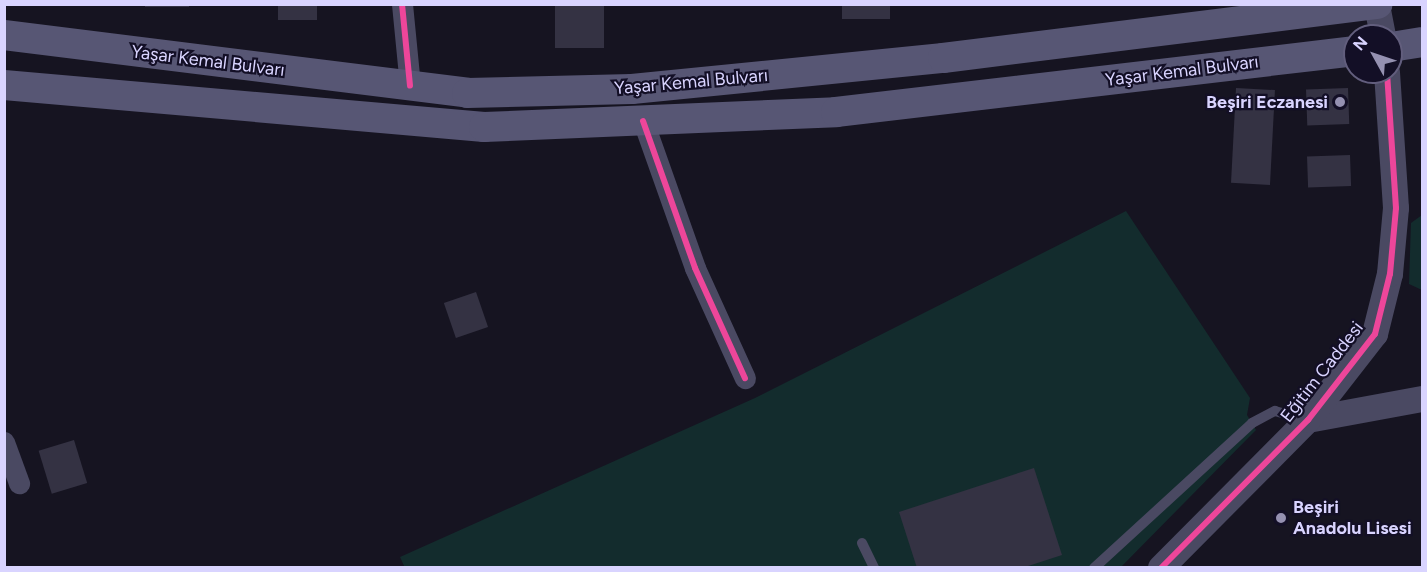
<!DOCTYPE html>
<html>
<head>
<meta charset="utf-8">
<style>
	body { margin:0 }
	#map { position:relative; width:1427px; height:572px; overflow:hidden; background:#161421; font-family:Figtree,sans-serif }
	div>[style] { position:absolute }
	.green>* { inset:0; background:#132c2d }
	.building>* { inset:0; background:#343243; transform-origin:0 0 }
	.service>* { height:10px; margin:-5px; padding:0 5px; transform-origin:5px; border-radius:5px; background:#4a4962 }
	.minor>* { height:21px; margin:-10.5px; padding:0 10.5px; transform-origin:10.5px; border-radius:10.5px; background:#4a4962 }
	.tertiary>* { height:26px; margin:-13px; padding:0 13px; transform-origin:13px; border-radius:13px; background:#4a4962 }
	.secondary>* { height:30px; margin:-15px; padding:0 15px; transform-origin:15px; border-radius:15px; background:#575674 }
	.cycleway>* { height:6px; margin:-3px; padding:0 3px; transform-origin:3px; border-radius:3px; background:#ed469a }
	.dots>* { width:16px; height:16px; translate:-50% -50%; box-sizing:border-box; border:3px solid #130f26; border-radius:50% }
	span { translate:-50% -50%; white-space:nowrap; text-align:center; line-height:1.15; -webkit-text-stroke:4.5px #130f26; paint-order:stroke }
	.street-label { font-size:18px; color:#d9d4ff }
	.poi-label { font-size:18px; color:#d9d4ff; font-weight:700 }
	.right { translate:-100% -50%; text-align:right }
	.left { translate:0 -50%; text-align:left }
	.frame { position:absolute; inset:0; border:6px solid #d9d4ff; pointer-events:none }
	.north { position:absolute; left:1343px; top:24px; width:60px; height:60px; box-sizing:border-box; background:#130f26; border:2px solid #625e7d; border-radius:50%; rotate:310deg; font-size:16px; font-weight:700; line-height:24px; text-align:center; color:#d9d4ff }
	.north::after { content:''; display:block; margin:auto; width:21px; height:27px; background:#9591b1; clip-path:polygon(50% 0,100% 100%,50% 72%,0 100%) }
</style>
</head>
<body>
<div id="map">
	<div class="green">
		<i style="clip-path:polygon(1126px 211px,1250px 398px,1247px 415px,1256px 430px,1121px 567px,405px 568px,400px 557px,755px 398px)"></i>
		<i style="clip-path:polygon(1422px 215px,1422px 290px,1409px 284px,1411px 223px)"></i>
	</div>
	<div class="building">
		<i style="left:145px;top:4px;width:44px;height:3px"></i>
		<i style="left:555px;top:4px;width:49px;height:44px"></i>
		<i style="left:842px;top:4px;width:48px;height:15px"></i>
		<i style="left:278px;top:5px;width:39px;height:15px"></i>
		<i style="left:1236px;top:88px;width:39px;height:95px;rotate:3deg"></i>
		<i style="left:1348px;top:88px;width:36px;height:42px;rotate:88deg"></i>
		<i style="left:1350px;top:155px;width:31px;height:43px;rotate:88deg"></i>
		<i style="left:476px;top:292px;width:37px;height:34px;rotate:71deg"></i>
		<i style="left:74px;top:440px;width:45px;height:37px;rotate:73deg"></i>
		<i style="clip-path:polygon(1034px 468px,1062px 555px,1022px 568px,917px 568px,899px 512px)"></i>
	</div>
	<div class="service">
		<i style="left:862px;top:543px;width:28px;rotate:64deg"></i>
		<i style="left:1094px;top:568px;width:214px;rotate:-42.5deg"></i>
		<i style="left:1252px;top:423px;width:26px;rotate:-28deg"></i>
		<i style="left:1275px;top:411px;width:33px;rotate:16deg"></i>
	</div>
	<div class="minor">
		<i style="left:402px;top:4px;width:82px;rotate:84.4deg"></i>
		<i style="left:643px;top:121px;width:156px;rotate:70.5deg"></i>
		<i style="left:695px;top:268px;width:121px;rotate:65.6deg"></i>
		<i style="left:4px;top:442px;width:44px;rotate:69.9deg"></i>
	</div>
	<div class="tertiary">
		<i style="left:1377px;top:5px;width:32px;rotate:79deg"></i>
		<i style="left:1308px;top:420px;width:116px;rotate:-10.4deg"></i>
		<i style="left:1161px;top:568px;width:209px;rotate:-45.2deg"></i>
		<i style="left:1308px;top:420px;width:109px;rotate:-52.1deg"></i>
		<i style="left:1375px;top:334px;width:62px;rotate:-76deg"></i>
		<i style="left:1390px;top:274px;width:66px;rotate:-84.8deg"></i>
		<i style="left:1396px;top:208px;width:136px;rotate:-93.8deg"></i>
	</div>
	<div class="secondary">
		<i style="left:4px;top:35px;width:467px;rotate:7.1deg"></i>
		<i style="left:467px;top:93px;width:165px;rotate:-1.4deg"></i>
		<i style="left:632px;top:89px;width:313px;rotate:-5.7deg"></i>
		<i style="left:943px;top:58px;width:438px;rotate:-7.1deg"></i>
		<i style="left:1391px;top:47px;width:31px;rotate:-9deg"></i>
		<i style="left:4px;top:85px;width:482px;rotate:5deg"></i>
		<i style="left:484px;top:127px;width:352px;rotate:-2.4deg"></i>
		<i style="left:836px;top:112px;width:523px;rotate:-6.7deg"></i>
	</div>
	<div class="cycleway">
		<i style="left:402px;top:4px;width:82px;rotate:84.4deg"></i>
		<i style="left:643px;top:121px;width:156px;rotate:70.5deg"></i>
		<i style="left:695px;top:268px;width:121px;rotate:65.6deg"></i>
		<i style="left:1161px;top:568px;width:209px;rotate:-45.2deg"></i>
		<i style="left:1308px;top:420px;width:109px;rotate:-52.1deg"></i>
		<i style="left:1375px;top:334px;width:62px;rotate:-76deg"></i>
		<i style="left:1390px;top:274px;width:66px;rotate:-84.8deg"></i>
		<i style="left:1396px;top:208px;width:136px;rotate:-93.8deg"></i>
	</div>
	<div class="dots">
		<i style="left:1340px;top:102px;background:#9591b1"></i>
		<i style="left:1281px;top:518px;background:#9591b1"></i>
	</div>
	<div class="street-label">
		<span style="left:208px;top:61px;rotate:7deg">Yaşar Kemal Bulvarı</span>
		<span style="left:1182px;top:71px;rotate:-7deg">Yaşar Kemal Bulvarı</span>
		<span style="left:691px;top:82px;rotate:-5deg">Yaşar Kemal Bulvarı</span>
		<span style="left:1322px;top:372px;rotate:-52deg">Eğitim Caddesi</span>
	</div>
	<div class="poi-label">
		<span class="right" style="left:1328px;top:102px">Beşiri Eczanesi</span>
		<span class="left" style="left:1293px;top:518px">Beşiri<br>Anadolu Lisesi</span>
	</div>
	<div class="frame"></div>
	<div class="north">N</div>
</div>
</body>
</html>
